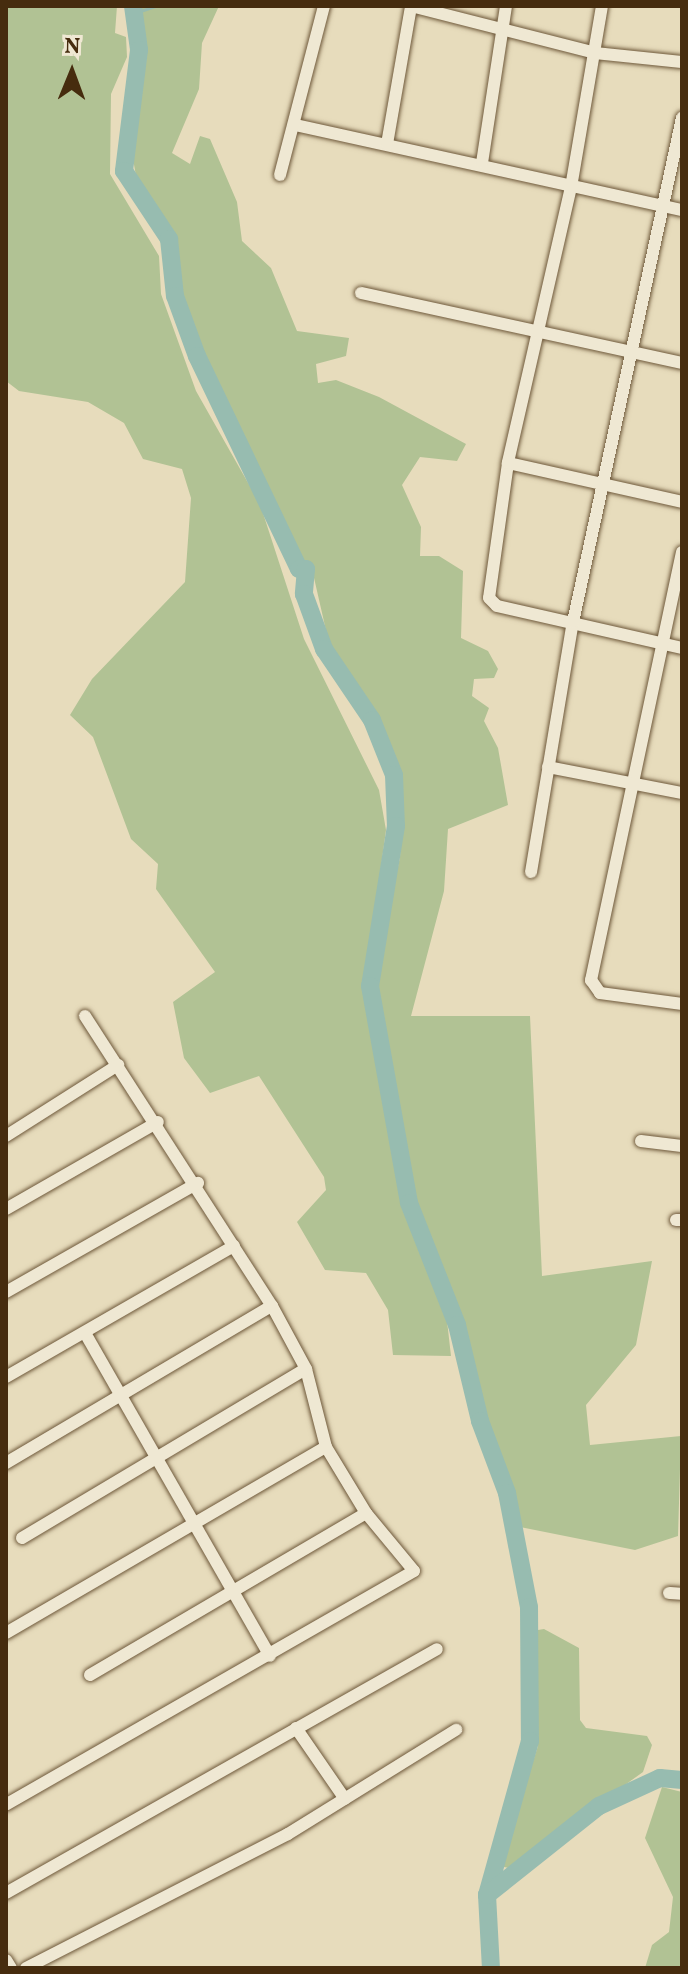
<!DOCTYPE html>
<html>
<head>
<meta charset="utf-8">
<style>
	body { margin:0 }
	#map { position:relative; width:688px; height:1974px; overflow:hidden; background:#e7dcbc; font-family:Vollkorn,serif }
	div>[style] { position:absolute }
	.green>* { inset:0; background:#b1c294 }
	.stream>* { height:3px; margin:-1.5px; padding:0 1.5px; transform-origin:1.5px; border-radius:1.5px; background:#97bcb0 }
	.river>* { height:18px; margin:-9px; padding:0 9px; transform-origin:9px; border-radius:9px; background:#97bcb0 }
	.roads { filter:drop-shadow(0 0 2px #6e583a) drop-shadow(0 0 2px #6e583a) }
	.minor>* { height:12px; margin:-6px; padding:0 6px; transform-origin:6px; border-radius:6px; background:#efe8d3 }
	span { translate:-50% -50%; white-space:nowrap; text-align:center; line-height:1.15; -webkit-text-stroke:6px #efe8d3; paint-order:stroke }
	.frame { position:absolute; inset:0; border:8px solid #462c0e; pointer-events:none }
	.north { position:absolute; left:32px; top:32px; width:80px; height:80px; -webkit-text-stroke:6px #efe8d3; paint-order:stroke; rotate:1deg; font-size:22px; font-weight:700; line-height:32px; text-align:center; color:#462c0e }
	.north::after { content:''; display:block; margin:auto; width:28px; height:36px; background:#462c0e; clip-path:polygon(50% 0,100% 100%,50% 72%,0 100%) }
</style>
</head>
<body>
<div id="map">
	<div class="green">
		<i style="clip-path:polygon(6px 6px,117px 6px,115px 33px,126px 37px,127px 57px,111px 94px,110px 174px,159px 256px,161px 294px,196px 391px,260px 504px,304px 639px,379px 790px,386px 830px,366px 977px,400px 1183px,446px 1312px,451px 1356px,393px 1355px,388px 1310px,366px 1273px,325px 1270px,297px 1222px,326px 1190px,324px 1177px,259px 1076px,210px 1093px,184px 1058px,173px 1002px,215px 972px,156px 889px,158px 864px,131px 839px,93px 737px,70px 715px,92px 679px,185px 582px,191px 498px,182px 469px,143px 459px,124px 423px,88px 402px,19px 391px,6px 381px)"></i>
		<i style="clip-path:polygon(140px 6px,219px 6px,202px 43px,199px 89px,172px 153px,190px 164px,200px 136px,210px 139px,237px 202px,242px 241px,271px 268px,297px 331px,349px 338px,346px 356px,316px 364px,318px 383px,336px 380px,379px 397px,466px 444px,457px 461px,420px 457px,402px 485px,421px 527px,420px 556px,439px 556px,463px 571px,461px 638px,488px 651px,498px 669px,494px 678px,474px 679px,472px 696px,489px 708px,484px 721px,498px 748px,508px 805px,448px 829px,444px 891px,411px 1016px,530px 1016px,542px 1276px,652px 1261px,636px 1345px,586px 1405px,590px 1445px,681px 1436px,678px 1536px,635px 1550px,520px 1527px,500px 1473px,465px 1325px,406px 1174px,381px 1022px,376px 975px,400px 857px,403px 800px,395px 761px,374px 710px,330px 648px,312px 569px,299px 557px,210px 371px,183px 297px,175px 241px,137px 181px,130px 143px,143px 59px)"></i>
		<i style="clip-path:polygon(544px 1629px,579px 1648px,580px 1720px,586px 1728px,647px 1736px,652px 1745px,643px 1772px,509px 1868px,499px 1866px,538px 1746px,538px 1630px)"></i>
		<i style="clip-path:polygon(662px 1787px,682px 1792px,682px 1968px,645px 1968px,652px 1945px,669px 1932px,673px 1897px,645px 1838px)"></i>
	</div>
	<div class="stream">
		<i style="left:134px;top:13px;width:23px;rotate:-18deg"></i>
	</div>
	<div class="river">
		<i style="left:133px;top:6px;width:44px;rotate:82.2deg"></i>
		<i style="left:139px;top:50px;width:122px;rotate:97.1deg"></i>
		<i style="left:124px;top:171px;width:82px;rotate:56.5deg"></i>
		<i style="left:169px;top:239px;width:57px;rotate:84deg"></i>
		<i style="left:175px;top:296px;width:64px;rotate:69.9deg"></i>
		<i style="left:197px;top:356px;width:236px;rotate:64.4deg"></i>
		<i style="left:299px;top:569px;width:7px"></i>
		<i style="left:306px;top:569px;width:25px;rotate:95deg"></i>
		<i style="left:304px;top:594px;width:59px;rotate:70deg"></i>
		<i style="left:324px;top:649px;width:86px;rotate:55.9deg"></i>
		<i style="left:372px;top:720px;width:59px;rotate:68.2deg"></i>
		<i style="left:394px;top:775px;width:51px;rotate:87.8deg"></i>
		<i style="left:396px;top:826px;width:162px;rotate:99.2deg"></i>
		<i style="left:370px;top:986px;width:220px;rotate:79.8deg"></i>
		<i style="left:409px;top:1203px;width:131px;rotate:68.5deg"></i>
		<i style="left:457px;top:1325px;width:99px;rotate:76.5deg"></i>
		<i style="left:480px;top:1421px;width:77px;rotate:69.4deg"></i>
		<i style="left:507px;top:1493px;width:116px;rotate:79.1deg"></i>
		<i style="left:529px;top:1607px;width:134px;rotate:89.6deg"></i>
		<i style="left:530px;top:1741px;width:160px;rotate:105.6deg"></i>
		<i style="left:487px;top:1895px;width:73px;rotate:86.9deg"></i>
		<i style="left:487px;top:1895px;width:143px;rotate:-38.5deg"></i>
		<i style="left:599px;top:1806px;width:67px;rotate:-24.7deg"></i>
		<i style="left:660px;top:1778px;width:22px;rotate:5deg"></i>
	</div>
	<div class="roads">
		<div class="minor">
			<i style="left:411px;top:6px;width:190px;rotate:14.3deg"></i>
			<i style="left:595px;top:53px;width:87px;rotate:5.9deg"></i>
			<i style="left:602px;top:6px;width:184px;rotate:99.7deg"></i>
			<i style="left:571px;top:187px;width:283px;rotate:102.9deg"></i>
			<i style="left:508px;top:463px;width:136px;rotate:98deg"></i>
			<i style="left:489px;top:598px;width:11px;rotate:45deg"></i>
			<i style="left:497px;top:606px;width:190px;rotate:12.8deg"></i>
			<i style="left:295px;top:125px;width:396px;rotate:12.4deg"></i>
			<i style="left:387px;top:144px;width:140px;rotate:-80.1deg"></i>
			<i style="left:482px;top:163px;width:159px;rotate:-81.3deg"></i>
			<i style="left:280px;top:175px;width:175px;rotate:-75.4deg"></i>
			<i style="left:361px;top:293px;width:329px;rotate:12.3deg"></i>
			<i style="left:508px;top:463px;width:178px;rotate:12.6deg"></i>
			<i style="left:682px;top:552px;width:438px;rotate:102deg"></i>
			<i style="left:591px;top:980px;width:16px;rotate:55deg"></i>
			<i style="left:600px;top:993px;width:83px;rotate:7.6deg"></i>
			<i style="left:548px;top:767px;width:136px;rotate:11deg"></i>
			<i style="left:531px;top:872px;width:254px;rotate:-80.5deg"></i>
			<i style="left:573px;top:622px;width:516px;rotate:-77.8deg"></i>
			<i style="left:85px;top:1016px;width:345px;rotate:57.2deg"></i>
			<i style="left:272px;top:1306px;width:72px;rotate:61.6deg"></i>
			<i style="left:306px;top:1369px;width:81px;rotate:75.6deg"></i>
			<i style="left:6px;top:1136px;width:133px;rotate:-32.4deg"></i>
			<i style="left:641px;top:1141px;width:41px;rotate:7deg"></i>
			<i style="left:6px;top:1209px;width:175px;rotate:-29.8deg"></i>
			<i style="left:676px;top:1220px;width:6px"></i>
			<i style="left:6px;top:1292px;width:221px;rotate:-29.6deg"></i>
			<i style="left:85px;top:1333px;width:372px;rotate:60.2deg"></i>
			<i style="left:6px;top:1377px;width:263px;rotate:-29.9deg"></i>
			<i style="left:6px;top:1463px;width:309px;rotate:-30.6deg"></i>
			<i style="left:22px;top:1538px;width:330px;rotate:-30.8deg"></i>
			<i style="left:669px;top:1593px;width:13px;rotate:4deg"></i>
			<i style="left:6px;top:1633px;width:370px;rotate:-30.2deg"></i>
			<i style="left:326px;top:1447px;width:77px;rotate:58.8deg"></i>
			<i style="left:366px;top:1513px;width:75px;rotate:50.4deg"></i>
			<i style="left:414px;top:1571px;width:470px;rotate:150.2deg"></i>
			<i style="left:90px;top:1675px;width:320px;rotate:-30.4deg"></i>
			<i style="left:296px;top:1728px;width:86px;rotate:55.4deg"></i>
			<i style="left:6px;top:1893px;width:495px;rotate:-29.5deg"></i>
			<i style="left:6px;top:1960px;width:9px;rotate:58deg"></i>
			<i style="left:26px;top:1968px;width:294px;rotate:-27.1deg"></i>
			<i style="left:288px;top:1834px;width:198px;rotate:-31.8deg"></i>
		</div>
	</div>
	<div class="frame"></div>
	<div class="north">N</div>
</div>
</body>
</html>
